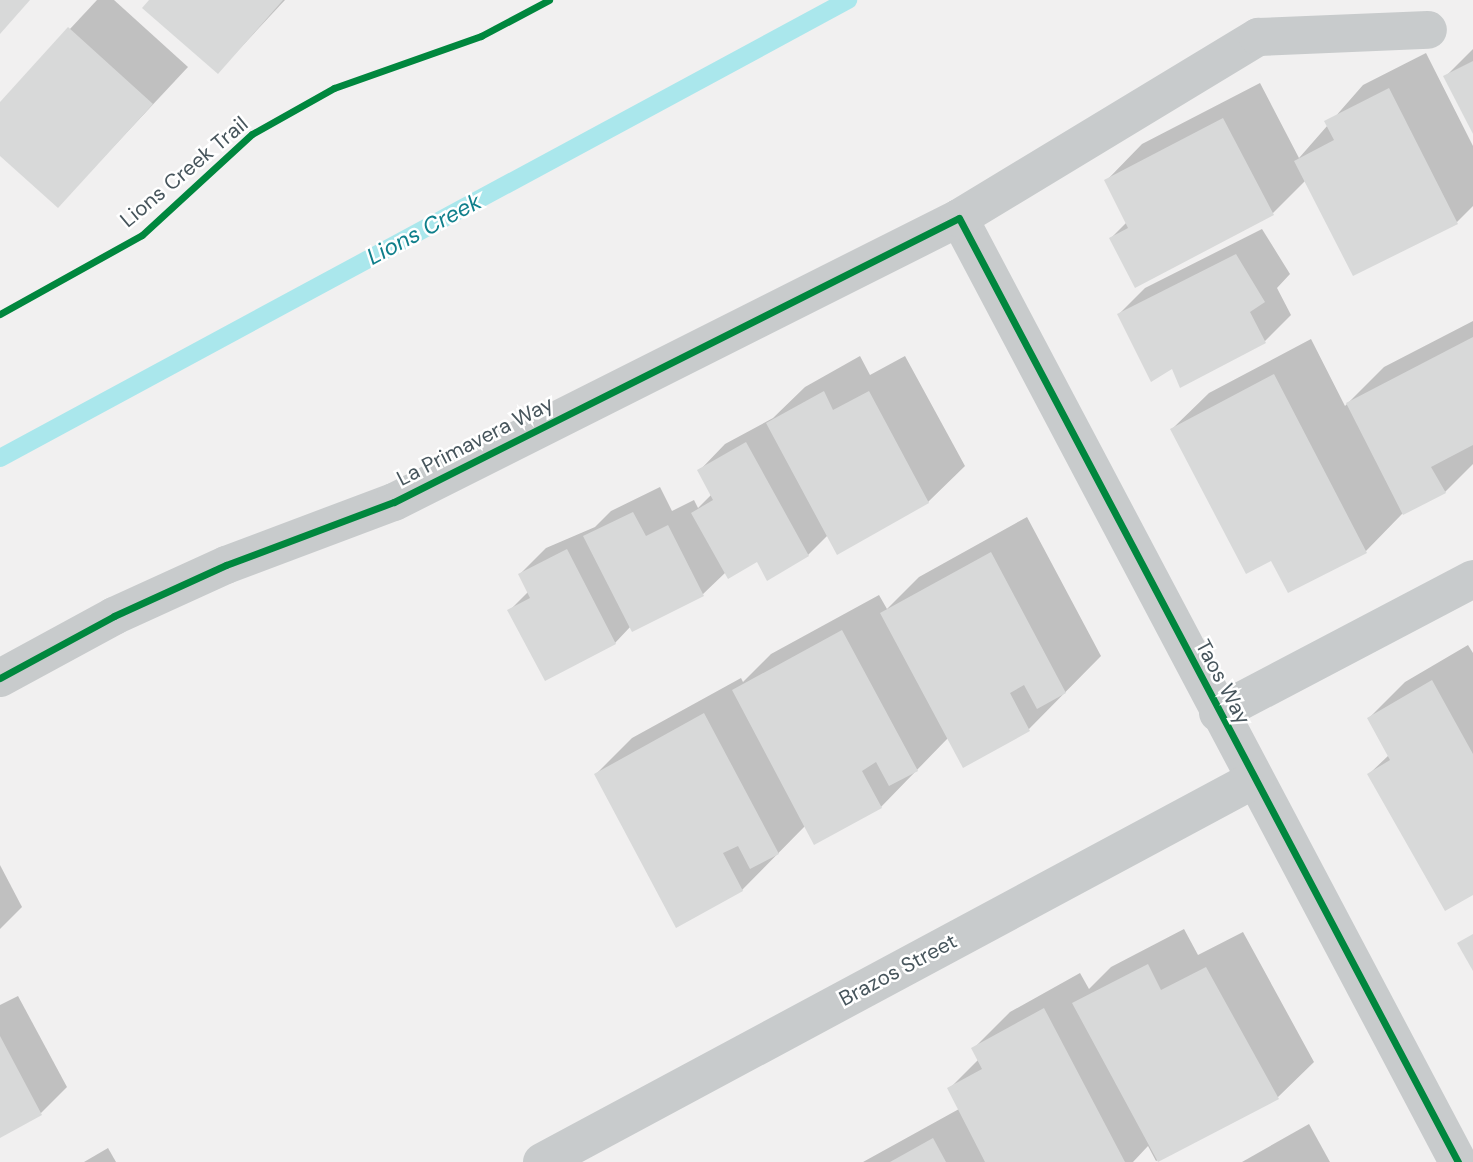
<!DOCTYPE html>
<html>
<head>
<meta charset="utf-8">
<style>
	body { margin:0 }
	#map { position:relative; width:1473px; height:1162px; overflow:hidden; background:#f1f0f0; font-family:"DM Sans",sans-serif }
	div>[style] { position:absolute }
	.shadow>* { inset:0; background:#0003 }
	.stream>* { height:18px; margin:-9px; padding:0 9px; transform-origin:9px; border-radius:9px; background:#aae7ec }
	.building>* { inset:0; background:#d8d9d9 }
	.minor>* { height:38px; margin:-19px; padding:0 19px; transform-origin:19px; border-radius:19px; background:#c8cbcc }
	.cycleway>* { height:7px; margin:-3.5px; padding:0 3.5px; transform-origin:3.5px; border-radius:3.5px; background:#00873e }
	span { translate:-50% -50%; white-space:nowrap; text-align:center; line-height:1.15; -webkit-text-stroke:5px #fff; paint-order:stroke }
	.street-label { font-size:21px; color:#47555c }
	.water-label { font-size:23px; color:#0f7f8b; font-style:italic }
</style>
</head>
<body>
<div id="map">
	<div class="shadow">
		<i style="clip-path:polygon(97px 0,114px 0,188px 67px,58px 206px,0 154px,0 104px)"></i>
		<i style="clip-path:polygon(152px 0,285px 0,218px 72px)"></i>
		<i style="clip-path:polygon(1473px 49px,1473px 130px,1445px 77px)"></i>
		<i style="clip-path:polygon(1426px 53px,1473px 146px,1473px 206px,1457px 222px,1306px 180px,1272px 214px,1111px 238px,1127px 222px,1106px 181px,1142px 144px,1260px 83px,1299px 158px,1363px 85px)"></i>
		<i style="clip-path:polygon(1262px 229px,1290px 274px,1277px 288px,1291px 315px,1265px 341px,1173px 367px,1119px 314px,1145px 288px)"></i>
		<i style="clip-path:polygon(1473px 321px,1473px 464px,1445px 492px,1402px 514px,1366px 551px,1272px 559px,1172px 429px,1209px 393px,1311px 339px,1345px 406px,1384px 367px)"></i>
		<i style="clip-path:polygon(860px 356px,870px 375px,905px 356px,965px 466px,928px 502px,828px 535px,808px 555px,758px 559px,726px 572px,702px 595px,631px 626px,615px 643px,510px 610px,529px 591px,520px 574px,546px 548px,595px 527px,611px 511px,660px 487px,672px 511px,694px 500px,698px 508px,712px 494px,700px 470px,725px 444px,773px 418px,805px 387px)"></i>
		<i style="clip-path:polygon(1027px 517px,1101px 656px,1029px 729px,948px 738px,881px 807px,806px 825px,742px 890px,596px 774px,632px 738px,741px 678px,743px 682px,771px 654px,879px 595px,887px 609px,919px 577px)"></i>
		<i style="clip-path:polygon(1468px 645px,1473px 653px,1473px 893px,1369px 774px,1389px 755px,1369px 718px,1405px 682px)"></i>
		<i style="clip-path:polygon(0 865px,22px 907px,0 929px)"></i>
		<i style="clip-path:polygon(1184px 929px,1198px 955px,1243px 932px,1314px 1062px,1277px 1098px,1156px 1161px,1148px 1146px,1133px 1162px,863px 1162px,959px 1109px,949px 1089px,979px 1059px,973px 1049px,1010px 1012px,1080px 973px,1089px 989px,1111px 967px)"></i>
		<i style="clip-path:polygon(18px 996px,67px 1087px,41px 1113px,0 1136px,0 1005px)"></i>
		<i style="clip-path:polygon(1309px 1124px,1330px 1162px,1242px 1162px)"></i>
		<i style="clip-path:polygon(108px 1148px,116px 1162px,84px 1162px)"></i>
	</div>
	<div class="stream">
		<i style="left:0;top:458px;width:964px;rotate:-28.37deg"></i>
	</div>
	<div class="building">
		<i style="clip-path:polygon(0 0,30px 0,0 34px)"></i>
		<i style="clip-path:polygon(149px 0,283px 0,218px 74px,142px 8px)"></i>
		<i style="clip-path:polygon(68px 27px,153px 104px,58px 208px,0 156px,0 102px)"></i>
		<i style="clip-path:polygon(1473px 61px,1473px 134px,1443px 76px)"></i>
		<i style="clip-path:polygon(1389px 88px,1458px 224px,1353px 276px,1294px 161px,1334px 140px,1324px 121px)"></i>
		<i style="clip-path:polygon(1223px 118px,1274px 215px,1135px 288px,1109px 238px,1128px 228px,1104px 180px)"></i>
		<i style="clip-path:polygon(1236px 254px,1265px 302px,1250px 312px,1266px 343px,1180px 388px,1172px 369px,1151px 382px,1117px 314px)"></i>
		<i style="clip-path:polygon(1473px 337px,1473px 445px,1431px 467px,1446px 493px,1403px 515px,1346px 403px)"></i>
		<i style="clip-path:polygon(1274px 374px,1367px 553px,1288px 593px,1271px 561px,1246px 574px,1170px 429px)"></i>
		<i style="clip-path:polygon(824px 391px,833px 410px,869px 391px,929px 503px,837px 555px,766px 423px)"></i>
		<i style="clip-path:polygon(746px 442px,809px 556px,767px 581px,757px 562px,728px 579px,691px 513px,713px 500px,697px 470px)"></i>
		<i style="clip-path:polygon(633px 512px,646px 536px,668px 525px,704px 596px,632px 632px,583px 536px)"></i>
		<i style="clip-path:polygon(567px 549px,616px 644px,545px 681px,507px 610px,530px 598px,518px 574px)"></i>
		<i style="clip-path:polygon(991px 552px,1066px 693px,1037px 709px,1024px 685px,1010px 693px,1030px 731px,963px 768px,880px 613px)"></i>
		<i style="clip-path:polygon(842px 630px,918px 771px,889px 786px,876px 762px,862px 771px,882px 808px,814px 845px,732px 690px)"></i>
		<i style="clip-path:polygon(1432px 680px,1473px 754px,1473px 895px,1445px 911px,1367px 774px,1390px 760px,1367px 718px)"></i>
		<i style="clip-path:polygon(704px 713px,779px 854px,750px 869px,738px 846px,723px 853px,743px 891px,676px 928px,594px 774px)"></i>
		<i style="clip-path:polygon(1473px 934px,1473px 971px,1457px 943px)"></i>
		<i style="clip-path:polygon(1148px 964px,1161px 990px,1206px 967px,1279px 1099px,1158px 1162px,1072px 1003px)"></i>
		<i style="clip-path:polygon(1044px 1008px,1125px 1162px,985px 1162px,947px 1088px,982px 1069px,971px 1048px)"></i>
		<i style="clip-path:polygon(0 1036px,42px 1115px,0 1138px)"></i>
		<i style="clip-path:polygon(933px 1138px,946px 1162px,890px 1162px)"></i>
	</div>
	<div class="minor">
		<i style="left:959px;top:218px;width:1068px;rotate:62.14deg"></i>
		<i style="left:0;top:678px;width:130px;rotate:-28.5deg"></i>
		<i style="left:114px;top:616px;width:123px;rotate:-24.5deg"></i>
		<i style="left:226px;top:565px;width:179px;rotate:-20.6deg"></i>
		<i style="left:394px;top:502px;width:632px;rotate:-26.69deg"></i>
		<i style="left:959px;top:218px;width:350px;rotate:-31.2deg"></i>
		<i style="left:1258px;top:37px;width:170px;rotate:-2.4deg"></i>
		<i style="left:1218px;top:713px;width:288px;rotate:-27.7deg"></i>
		<i style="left:542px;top:1162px;width:809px;rotate:-28.24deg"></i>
	</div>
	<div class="cycleway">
		<i style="left:0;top:314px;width:162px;rotate:-29.1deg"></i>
		<i style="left:142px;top:235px;width:149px;rotate:-42.6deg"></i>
		<i style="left:252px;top:134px;width:94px;rotate:-29.3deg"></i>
		<i style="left:334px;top:88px;width:156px;rotate:-19.5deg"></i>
		<i style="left:481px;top:36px;width:77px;rotate:-27.9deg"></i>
		<i style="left:0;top:678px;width:130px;rotate:-28.5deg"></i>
		<i style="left:114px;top:616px;width:123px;rotate:-24.5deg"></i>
		<i style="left:226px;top:565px;width:179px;rotate:-20.6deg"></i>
		<i style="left:394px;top:502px;width:632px;rotate:-26.69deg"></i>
		<i style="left:959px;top:218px;width:1068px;rotate:62.14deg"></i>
	</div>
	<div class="street-label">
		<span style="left:184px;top:172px;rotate:-40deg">Lions Creek Trail</span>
		<span style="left:475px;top:441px;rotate:-27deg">La Primavera Way</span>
		<span style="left:1223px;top:682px;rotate:62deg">Taos Way</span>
		<span style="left:898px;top:970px;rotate:-28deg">Brazos Street</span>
	</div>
	<div class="water-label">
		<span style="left:424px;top:229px;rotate:-28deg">Lions Creek</span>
	</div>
</div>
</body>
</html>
